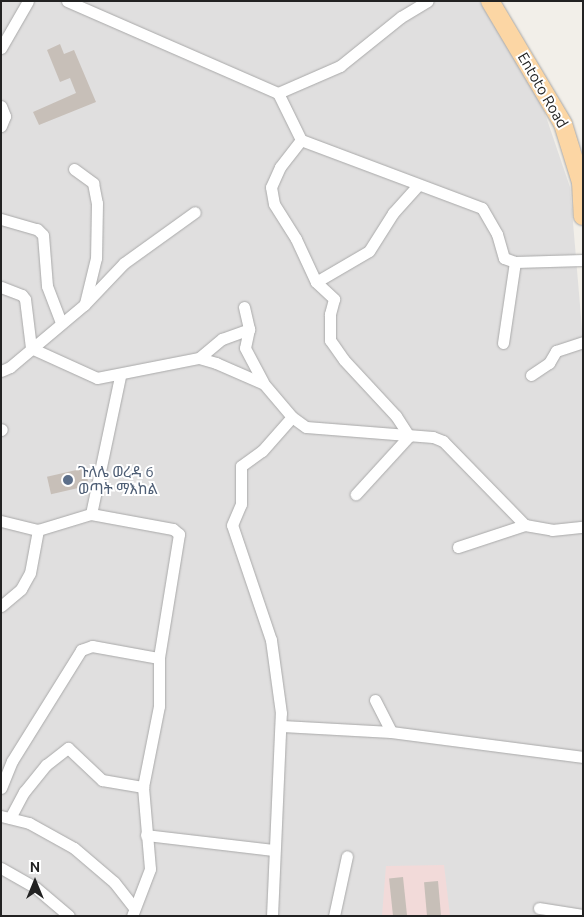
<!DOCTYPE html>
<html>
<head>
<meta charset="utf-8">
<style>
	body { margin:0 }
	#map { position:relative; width:584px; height:917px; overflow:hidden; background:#f2efe9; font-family:Ubuntu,"Noto Sans Ethiopic",sans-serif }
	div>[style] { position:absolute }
	.residential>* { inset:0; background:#e0dfdf }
	.commercial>* { inset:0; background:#f2dad9 }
	.building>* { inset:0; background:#c7bfb8; transform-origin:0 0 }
	.roads { filter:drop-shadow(0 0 1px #a9a9a9) drop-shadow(0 0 1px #a9a9a9) }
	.minor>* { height:11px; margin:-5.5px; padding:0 5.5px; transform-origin:5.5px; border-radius:5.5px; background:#fff }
	.primary>* { height:18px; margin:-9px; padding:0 9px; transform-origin:9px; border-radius:9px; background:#fcd6a4 }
	.dots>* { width:14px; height:14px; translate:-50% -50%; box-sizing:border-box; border:2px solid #fff; border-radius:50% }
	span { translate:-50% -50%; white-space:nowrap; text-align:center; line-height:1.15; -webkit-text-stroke:4px #fff; paint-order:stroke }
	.street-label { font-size:15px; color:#222 }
	.service-label { font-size:15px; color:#4e5e75 }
	.left { translate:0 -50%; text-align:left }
	.frame { position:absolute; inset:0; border:2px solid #222; pointer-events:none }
	.north { position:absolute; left:10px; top:857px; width:50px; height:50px; -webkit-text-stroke:4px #fff; paint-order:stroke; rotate:0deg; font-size:14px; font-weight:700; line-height:20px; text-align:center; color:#222 }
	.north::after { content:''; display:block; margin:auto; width:18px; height:22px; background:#222; clip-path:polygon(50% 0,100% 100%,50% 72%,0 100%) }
</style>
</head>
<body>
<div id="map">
	<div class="residential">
		<i style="clip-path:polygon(1px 1px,479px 1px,541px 102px,570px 187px,583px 341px,583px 916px,1px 916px)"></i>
	</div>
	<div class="commercial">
		<i style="clip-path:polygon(444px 865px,450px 916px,382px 916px,386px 866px)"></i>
	</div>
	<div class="building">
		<i style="clip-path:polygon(60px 44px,64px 54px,74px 50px,96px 102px,39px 125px,33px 112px,76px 93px,70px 78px,60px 82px,47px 50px)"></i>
		<i style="left:85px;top:468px;width:18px;height:39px;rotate:77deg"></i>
		<i style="left:403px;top:877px;width:39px;height:14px;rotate:84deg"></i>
		<i style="left:438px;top:881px;width:35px;height:14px;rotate:85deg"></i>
	</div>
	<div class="roads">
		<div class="minor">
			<i style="left:67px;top:1px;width:230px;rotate:23.6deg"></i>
			<i style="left:278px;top:93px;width:68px;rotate:-23.5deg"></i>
			<i style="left:340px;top:66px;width:78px;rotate:-38.8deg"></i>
			<i style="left:401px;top:17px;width:31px;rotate:-31deg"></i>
			<i style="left:1px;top:48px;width:54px;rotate:-60.1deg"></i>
			<i style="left:278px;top:93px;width:52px;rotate:63.9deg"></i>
			<i style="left:301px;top:140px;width:193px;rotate:20.6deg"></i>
			<i style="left:482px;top:208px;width:30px;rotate:60deg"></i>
			<i style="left:497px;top:234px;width:25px;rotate:74deg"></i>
			<i style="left:504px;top:258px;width:12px;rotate:20deg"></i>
			<i style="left:515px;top:262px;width:68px;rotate:-1.7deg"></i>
			<i style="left:1px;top:106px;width:11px;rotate:68deg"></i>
			<i style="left:5px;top:116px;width:11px;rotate:112deg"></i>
			<i style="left:301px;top:140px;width:34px;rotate:128deg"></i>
			<i style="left:280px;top:167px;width:22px;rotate:114deg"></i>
			<i style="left:271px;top:187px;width:17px;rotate:80deg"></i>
			<i style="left:274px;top:204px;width:41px;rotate:57.8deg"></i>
			<i style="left:296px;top:239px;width:47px;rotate:65.1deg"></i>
			<i style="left:316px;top:282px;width:25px;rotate:43deg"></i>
			<i style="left:334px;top:299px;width:16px;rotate:105deg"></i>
			<i style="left:330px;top:314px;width:26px;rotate:90deg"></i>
			<i style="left:330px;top:340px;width:24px;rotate:55deg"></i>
			<i style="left:344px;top:360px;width:76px;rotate:47.1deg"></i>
			<i style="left:396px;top:416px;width:24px;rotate:57deg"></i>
			<i style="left:409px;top:436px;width:79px;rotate:132.4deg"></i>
			<i style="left:74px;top:169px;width:24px;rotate:36deg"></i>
			<i style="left:93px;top:183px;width:20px;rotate:79deg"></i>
			<i style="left:97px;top:203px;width:55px;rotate:91deg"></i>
			<i style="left:96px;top:258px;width:46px;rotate:103.7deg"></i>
			<i style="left:1px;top:219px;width:37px;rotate:16deg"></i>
			<i style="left:37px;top:229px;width:8px;rotate:45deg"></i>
			<i style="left:43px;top:235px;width:51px;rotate:85.5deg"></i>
			<i style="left:47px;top:286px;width:39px;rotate:69deg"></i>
			<i style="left:316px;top:282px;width:61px;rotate:-30.3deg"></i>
			<i style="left:369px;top:251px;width:45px;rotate:-57.7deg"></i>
			<i style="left:393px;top:213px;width:36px;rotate:-48deg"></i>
			<i style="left:1px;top:287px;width:22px;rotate:21deg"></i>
			<i style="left:22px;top:295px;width:5px;rotate:53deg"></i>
			<i style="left:25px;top:299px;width:49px;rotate:83deg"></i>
			<i style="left:244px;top:307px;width:23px;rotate:77deg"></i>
			<i style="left:249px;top:329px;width:19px;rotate:102deg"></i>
			<i style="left:245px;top:348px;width:38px;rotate:62deg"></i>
			<i style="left:503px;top:343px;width:82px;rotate:-81.6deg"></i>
			<i style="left:31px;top:348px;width:72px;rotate:24.4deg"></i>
			<i style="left:97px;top:378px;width:104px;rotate:-11.1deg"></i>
			<i style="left:199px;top:358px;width:18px;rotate:16deg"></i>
			<i style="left:216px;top:363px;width:52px;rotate:23.6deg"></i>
			<i style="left:264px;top:384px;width:43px;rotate:49.7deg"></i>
			<i style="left:292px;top:417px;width:17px;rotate:36deg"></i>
			<i style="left:306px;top:427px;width:127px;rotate:4.5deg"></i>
			<i style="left:433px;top:437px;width:11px;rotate:22deg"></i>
			<i style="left:443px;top:441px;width:117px;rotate:45.7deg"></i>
			<i style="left:525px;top:525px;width:27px;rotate:10deg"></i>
			<i style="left:552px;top:530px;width:31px;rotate:-6deg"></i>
			<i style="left:199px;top:358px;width:30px;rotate:-40deg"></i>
			<i style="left:222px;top:339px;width:29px;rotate:-20deg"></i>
			<i style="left:1px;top:371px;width:10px;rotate:-24deg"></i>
			<i style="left:10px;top:367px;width:97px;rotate:-40deg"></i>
			<i style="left:84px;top:305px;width:58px;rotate:-46.4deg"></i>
			<i style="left:124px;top:263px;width:87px;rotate:-35.7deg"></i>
			<i style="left:531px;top:375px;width:22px;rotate:-34deg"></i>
			<i style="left:549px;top:363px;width:14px;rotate:-60deg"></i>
			<i style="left:556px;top:351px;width:28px;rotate:-18deg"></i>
			<i style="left:1px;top:430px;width:1px;rotate:-45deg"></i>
			<i style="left:91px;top:514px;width:141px;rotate:-78.1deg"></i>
			<i style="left:1px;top:521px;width:38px;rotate:14deg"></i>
			<i style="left:38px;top:530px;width:55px;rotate:-16.8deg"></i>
			<i style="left:91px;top:514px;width:83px;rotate:10.4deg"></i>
			<i style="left:173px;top:529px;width:8px;rotate:40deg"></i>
			<i style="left:179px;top:534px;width:126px;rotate:99.2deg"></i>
			<i style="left:159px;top:658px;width:48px;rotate:90deg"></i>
			<i style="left:159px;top:706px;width:83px;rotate:101.2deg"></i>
			<i style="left:143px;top:787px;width:82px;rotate:85.1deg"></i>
			<i style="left:150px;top:869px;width:50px;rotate:111deg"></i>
			<i style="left:458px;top:547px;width:71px;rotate:-18.2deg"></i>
			<i style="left:1px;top:606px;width:26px;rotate:-40deg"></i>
			<i style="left:21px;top:589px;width:18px;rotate:-61deg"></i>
			<i style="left:30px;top:573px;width:44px;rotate:-79.5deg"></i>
			<i style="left:375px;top:700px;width:36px;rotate:63deg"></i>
			<i style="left:282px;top:726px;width:109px;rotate:3.2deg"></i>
			<i style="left:391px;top:732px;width:194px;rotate:7.4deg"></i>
			<i style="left:1px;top:788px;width:29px;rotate:-68deg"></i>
			<i style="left:12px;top:761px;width:131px;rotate:-58.1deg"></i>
			<i style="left:81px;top:650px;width:12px;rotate:-20deg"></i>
			<i style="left:92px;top:646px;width:68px;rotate:10.2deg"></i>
			<i style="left:1px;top:816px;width:29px;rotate:14deg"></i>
			<i style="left:29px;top:823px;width:51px;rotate:29.1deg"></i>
			<i style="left:74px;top:848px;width:52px;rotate:40.4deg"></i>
			<i style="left:114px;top:882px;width:33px;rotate:52deg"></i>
			<i style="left:10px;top:818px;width:30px;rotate:-62deg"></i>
			<i style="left:24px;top:792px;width:35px;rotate:-51deg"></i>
			<i style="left:46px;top:765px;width:28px;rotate:-38deg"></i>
			<i style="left:68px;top:748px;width:47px;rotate:43.3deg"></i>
			<i style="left:102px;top:780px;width:42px;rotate:9.7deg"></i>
			<i style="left:146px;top:835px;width:129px;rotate:6.7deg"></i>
			<i style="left:1px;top:868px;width:40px;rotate:29.7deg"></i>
			<i style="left:36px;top:888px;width:43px;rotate:40.3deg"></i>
			<i style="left:539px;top:908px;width:45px;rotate:9deg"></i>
			<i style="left:272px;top:916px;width:203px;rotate:-87.5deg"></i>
			<i style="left:281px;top:713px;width:74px;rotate:-97.8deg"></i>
			<i style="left:271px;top:640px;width:121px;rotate:-108.7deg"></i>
			<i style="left:232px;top:525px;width:23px;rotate:-67deg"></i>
			<i style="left:241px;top:504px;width:38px;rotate:-90deg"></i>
			<i style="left:241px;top:466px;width:26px;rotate:-36deg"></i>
			<i style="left:262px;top:451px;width:45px;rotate:-48.6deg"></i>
			<i style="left:334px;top:916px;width:61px;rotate:-77.8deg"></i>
		</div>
		<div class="primary">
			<i style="left:490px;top:1px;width:143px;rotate:59.3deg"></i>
			<i style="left:563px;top:124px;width:61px;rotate:72.8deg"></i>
			<i style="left:581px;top:182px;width:34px;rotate:87deg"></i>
		</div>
	</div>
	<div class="dots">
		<i style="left:68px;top:480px;background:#5c6f8a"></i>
	</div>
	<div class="street-label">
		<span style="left:543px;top:90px;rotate:60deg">Entoto Road</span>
	</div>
	<div class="service-label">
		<span class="left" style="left:78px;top:480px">ጉለሌ ወረዳ 6<br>ወጣት ማእከል</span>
	</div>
	<div class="frame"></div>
	<div class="north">N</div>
</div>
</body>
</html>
